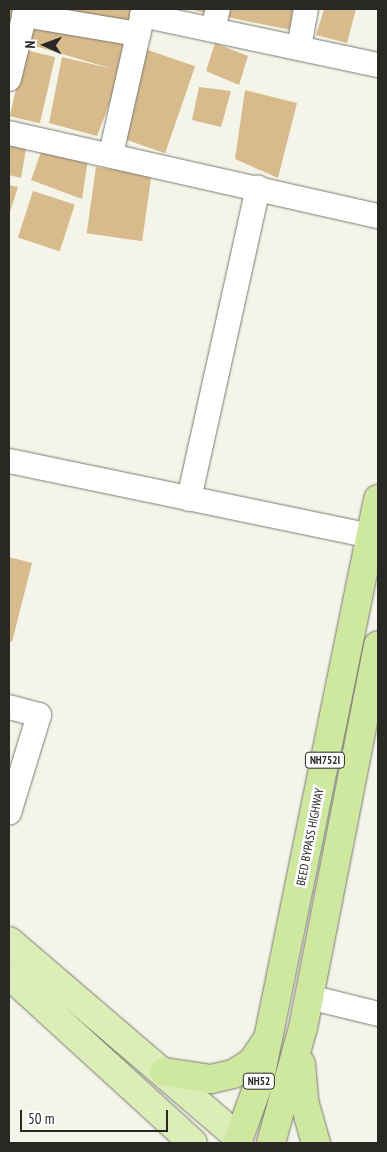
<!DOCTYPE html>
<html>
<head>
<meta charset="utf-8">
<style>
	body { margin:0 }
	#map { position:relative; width:387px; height:1152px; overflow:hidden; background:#f5f4e9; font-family:"PT Sans Narrow",sans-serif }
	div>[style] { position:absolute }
	.building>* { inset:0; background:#d8bb8c; transform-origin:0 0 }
	.roads { filter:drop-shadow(0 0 1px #7a796f) drop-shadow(0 0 1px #7a796f) }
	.minor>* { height:24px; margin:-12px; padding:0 12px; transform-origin:12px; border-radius:12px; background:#fff }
	.primary>* { height:28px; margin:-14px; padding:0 14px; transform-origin:14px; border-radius:14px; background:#dbeeb8 }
	.trunk>* { height:28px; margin:-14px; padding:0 14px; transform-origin:14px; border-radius:14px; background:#cfe8a0 }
	span { translate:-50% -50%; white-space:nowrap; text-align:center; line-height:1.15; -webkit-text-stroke:5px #fff; paint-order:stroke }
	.shield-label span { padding:1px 4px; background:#fff; border:1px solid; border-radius:4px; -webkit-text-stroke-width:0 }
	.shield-label { font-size:11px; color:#292825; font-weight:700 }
	.street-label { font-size:12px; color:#292825 }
	.frame { position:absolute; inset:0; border:10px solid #292825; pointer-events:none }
	.north { position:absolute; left:20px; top:20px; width:50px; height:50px; -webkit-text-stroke:4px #fff; paint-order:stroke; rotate:272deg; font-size:14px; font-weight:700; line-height:20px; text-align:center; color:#292825 }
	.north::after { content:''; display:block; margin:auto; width:18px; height:22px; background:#292825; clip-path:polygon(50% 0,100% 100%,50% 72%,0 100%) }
	.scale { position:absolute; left:20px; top:1110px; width:148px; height:22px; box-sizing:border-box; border:2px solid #292825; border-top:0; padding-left:6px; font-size:15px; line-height:18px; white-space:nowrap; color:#292825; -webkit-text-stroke:4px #fff; paint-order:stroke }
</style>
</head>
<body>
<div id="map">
	<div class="building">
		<i style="clip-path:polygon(9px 9px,15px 9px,9px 33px)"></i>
		<i style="clip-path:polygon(50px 9px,133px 9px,130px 22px)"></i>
		<i style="clip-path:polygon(190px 9px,205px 9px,204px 13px)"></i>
		<i style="clip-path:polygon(229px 9px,295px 9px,291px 30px,227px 17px)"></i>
		<i style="clip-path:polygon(324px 9px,356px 9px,347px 43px,316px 35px)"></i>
		<i style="clip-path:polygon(30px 25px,129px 40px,122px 71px,97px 136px,49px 123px,62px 57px,113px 69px,28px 44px)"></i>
		<i style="clip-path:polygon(215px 43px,248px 56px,239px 85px,206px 71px)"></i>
		<i style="left:145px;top:49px;width:53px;height:92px;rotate:19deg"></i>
		<i style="left:25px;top:50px;width:31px;height:68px;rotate:13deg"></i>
		<i style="clip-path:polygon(199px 87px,231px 91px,221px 127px,192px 120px)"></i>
		<i style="clip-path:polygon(245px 90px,297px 103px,278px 178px,235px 159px)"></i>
		<i style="clip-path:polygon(9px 143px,26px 149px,21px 178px,9px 175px)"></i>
		<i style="clip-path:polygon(41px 152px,88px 159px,82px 199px,31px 180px)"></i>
		<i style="left:96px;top:167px;width:56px;height:67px;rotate:8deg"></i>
		<i style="clip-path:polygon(9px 185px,18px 187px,9px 215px)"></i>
		<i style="left:33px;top:191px;width:44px;height:49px;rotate:18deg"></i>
		<i style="clip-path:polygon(9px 557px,32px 563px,12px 642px,9px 641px)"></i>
	</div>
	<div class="roads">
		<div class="minor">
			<i style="left:24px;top:15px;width:116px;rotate:9.5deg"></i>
			<i style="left:142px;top:15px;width:241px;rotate:12deg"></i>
			<i style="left:213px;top:30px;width:22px;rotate:-77deg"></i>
			<i style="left:299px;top:48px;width:40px;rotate:-80deg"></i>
			<i style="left:9px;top:79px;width:72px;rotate:-76.3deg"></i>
			<i style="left:9px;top:133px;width:378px;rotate:12.7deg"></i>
			<i style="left:111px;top:154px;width:149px;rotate:-77.2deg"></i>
			<i style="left:9px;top:461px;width:370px;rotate:11.7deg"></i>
			<i style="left:189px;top:499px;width:319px;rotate:-77.5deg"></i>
			<i style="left:9px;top:707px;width:31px;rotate:15deg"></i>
			<i style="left:39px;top:715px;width:102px;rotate:107deg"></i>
			<i style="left:309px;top:997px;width:71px;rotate:13.8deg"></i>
		</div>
		<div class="primary">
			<i style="left:9px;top:941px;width:303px;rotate:40.6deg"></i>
			<i style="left:9px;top:975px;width:249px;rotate:42.4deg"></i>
		</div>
		<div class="trunk">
			<i style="left:301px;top:1064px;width:37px;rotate:85deg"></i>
			<i style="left:304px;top:1101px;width:44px;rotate:74.1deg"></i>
			<i style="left:164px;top:1072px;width:48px;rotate:8.5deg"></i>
			<i style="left:211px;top:1079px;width:23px;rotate:-13deg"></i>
			<i style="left:233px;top:1074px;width:22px;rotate:-32deg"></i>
			<i style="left:252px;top:1062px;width:27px;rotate:-56deg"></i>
			<i style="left:237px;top:1143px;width:64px;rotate:-69.9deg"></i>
			<i style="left:259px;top:1083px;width:596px;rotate:-78.48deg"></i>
			<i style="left:271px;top:1143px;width:119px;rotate:-74.5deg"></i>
			<i style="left:303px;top:1028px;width:390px;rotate:-78.9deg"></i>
		</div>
	</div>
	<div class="shield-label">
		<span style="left:325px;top:760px">NH752I</span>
		<span style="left:259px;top:1081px">NH52</span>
	</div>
	<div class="street-label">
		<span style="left:310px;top:837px;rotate:-79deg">BEED BYPASS HIGHWAY</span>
	</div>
	<div class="frame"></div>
	<div class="north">N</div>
	<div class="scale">50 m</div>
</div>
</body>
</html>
